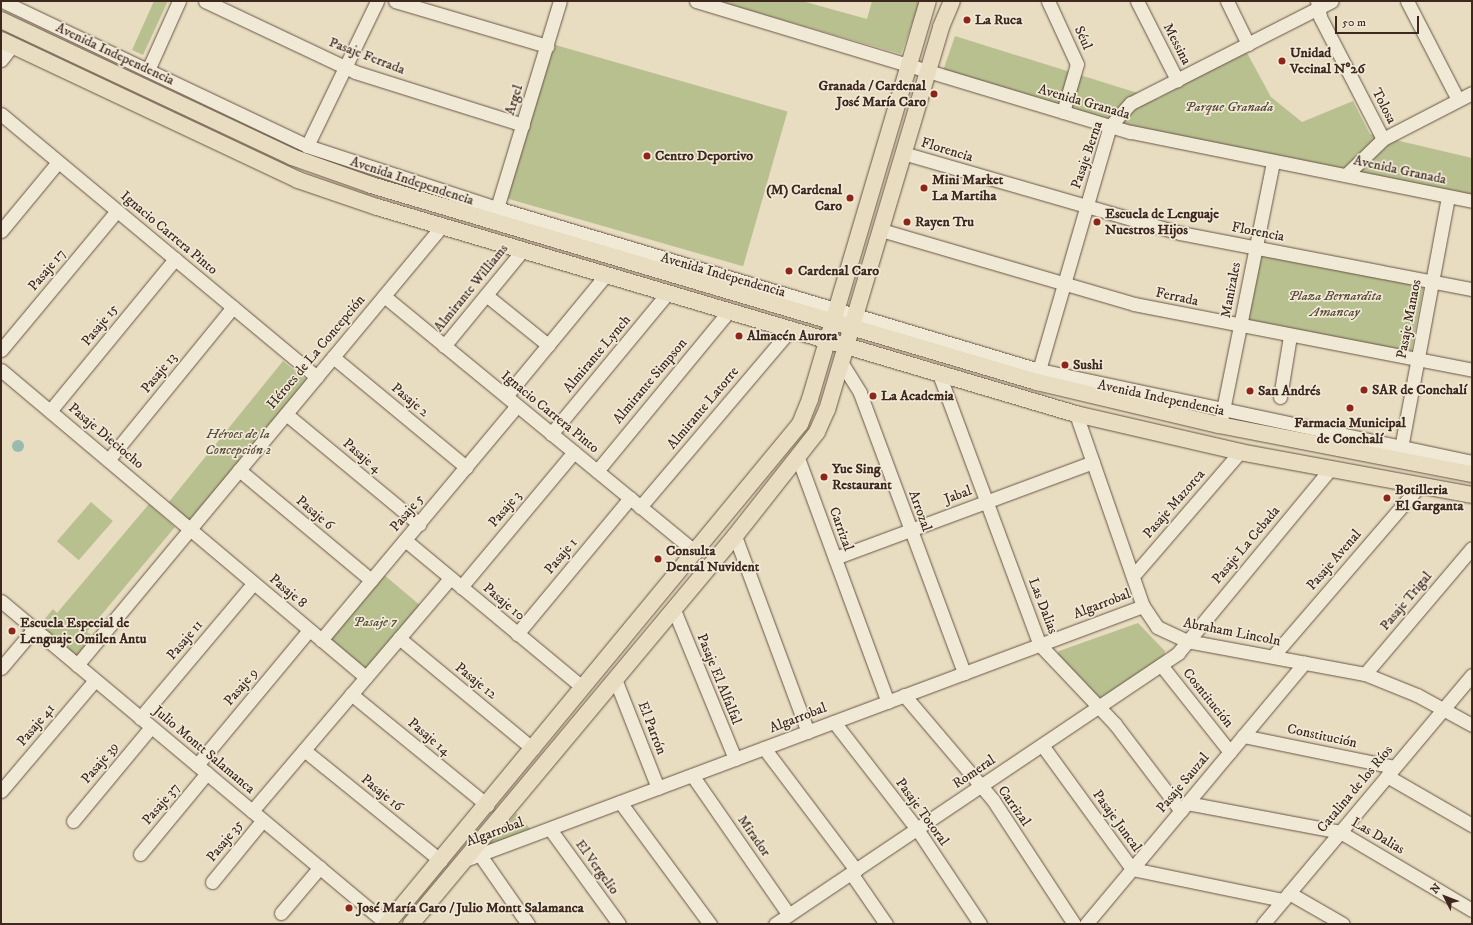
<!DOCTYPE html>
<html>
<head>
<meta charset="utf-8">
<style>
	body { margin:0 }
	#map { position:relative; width:1473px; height:925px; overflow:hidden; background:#e8ddc0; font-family:"IM FELL DW Pica",serif }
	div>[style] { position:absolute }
	.green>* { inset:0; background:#b9c090; transform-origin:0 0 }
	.water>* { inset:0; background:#97bcaf }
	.round { border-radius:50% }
	.roads { filter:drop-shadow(0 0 1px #685447) drop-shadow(0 0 1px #685447) }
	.minor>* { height:13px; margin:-6.5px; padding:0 6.5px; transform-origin:6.5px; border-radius:6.5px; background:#f0e9d6 }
	.major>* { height:16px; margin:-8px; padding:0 8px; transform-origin:8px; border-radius:8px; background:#e8ddc0 }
	.dots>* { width:11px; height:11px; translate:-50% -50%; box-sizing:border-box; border:2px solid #f0e9d6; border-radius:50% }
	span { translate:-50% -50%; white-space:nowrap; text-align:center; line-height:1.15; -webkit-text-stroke:3.5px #f0e9d6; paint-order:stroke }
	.poi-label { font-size:14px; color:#3d271f; font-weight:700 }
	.left { translate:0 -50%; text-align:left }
	.right { translate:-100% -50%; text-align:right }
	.street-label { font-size:14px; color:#3d271f }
	.park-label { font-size:14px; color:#5c4d3b; font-style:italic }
	.frame { position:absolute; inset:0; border:2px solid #3d271f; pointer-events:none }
	.north { position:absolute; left:1425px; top:877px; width:40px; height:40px; -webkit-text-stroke:3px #f0e9d6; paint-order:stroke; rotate:312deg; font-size:11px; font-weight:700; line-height:16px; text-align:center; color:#3d271f }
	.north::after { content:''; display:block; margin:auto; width:14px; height:18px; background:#3d271f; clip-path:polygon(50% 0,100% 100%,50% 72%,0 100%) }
	.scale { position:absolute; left:1335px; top:16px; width:84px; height:18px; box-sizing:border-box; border:2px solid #3d271f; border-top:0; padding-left:5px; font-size:12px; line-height:14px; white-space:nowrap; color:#3d271f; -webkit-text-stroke:3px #f0e9d6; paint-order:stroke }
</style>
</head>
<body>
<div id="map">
	<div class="green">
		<i style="clip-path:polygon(154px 1px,168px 1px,143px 55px,132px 50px)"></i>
		<i style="clip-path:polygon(717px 1px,802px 1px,867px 19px,872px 1px,920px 1px,901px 54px)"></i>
		<i style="clip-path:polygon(955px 36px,1157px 99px,1246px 51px,1271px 97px,1302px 122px,1353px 101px,1370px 134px,1472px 158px,1472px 196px,1124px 126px,943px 71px)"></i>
		<i style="left:552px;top:44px;width:245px;height:161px;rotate:16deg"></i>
		<i style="left:1260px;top:254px;width:167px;height:69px;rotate:11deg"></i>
		<i style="left:283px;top:361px;width:33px;height:183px;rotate:39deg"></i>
		<i style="left:91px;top:502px;width:29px;height:52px;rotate:41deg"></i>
		<i style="clip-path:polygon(149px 504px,175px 527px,87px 632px,95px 638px,79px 657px,71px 655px,41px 627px,42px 622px,53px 609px,57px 613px)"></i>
		<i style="left:383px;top:574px;width:50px;height:84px;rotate:40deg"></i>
		<i style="clip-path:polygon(1138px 623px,1165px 651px,1164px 657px,1097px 701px,1057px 655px,1059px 651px)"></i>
		<i style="clip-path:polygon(516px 813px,533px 832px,486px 849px)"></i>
	</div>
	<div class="water">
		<i class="round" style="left:12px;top:440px;width:12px;height:12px"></i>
	</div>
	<div class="roads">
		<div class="minor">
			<i style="left:2px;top:1px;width:338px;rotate:25.4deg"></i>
			<i style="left:307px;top:146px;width:200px;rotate:18.1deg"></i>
			<i style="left:497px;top:208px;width:566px;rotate:16.64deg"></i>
			<i style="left:1039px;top:370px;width:443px;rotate:12deg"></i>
			<i style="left:205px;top:1px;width:166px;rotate:25.3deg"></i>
			<i style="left:355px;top:72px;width:176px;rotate:17.5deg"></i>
			<i style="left:395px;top:1px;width:159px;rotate:16.5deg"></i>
			<i style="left:696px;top:1px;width:454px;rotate:16.8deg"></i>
			<i style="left:1131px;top:132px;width:348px;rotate:11.4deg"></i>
			<i style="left:1048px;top:1px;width:69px;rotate:65.3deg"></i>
			<i style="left:1077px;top:64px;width:50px;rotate:106.3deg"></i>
			<i style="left:1137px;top:1px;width:89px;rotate:63.1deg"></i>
			<i style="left:1227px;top:1px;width:48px;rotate:64deg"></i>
			<i style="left:1317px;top:1px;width:16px;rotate:79deg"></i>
			<i style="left:1320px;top:17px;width:137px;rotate:62.7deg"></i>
			<i style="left:1407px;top:1px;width:111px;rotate:62.7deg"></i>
			<i style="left:1px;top:60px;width:18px;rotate:-52deg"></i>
			<i style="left:148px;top:70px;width:76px;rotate:-65.8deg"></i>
			<i style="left:1px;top:114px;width:411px;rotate:39.8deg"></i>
			<i style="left:307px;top:146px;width:161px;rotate:-64.2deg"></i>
			<i style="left:903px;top:153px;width:288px;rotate:16.1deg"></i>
			<i style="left:1180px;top:233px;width:297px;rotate:10.9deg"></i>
			<i style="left:1346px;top:175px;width:52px;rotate:-44.2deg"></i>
			<i style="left:1383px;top:139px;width:100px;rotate:-27.3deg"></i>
			<i style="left:497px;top:208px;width:216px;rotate:-73.1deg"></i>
			<i style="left:881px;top:230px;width:264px;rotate:16.3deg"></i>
			<i style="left:1134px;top:304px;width:344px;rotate:11deg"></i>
			<i style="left:1px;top:231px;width:89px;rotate:-50.4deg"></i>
			<i style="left:486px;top:295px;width:80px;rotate:38.9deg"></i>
			<i style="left:384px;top:296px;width:404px;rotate:39.4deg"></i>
			<i style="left:444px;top:346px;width:123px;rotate:-50.6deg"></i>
			<i style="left:1px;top:350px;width:181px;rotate:-50.2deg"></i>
			<i style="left:333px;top:357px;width:173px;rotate:39.6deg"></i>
			<i style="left:841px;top:362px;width:36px;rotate:58deg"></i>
			<i style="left:860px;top:393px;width:299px;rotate:69.6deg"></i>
			<i style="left:1px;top:370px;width:477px;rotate:40.1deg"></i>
			<i style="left:1039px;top:370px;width:254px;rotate:-73.8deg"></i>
			<i style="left:1110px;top:126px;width:31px;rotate:-48deg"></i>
			<i style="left:1131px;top:103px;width:225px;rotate:-26.9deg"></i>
			<i style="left:939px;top:374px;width:289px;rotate:69.6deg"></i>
			<i style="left:1040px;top:645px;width:109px;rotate:46.5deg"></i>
			<i style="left:1115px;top:724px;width:109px;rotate:52.8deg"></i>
			<i style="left:506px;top:396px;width:156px;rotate:-50.5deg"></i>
			<i style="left:1280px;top:397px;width:62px;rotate:-80.7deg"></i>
			<i style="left:50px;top:411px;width:197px;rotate:-50.6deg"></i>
			<i style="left:286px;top:414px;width:173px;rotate:39.6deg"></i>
			<i style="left:1076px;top:414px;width:203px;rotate:70.8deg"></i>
			<i style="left:1143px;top:606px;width:25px;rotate:56deg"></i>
			<i style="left:1157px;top:627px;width:33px;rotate:25deg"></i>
			<i style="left:1187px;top:641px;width:181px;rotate:10.5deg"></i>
			<i style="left:1365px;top:674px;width:56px;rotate:22deg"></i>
			<i style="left:1417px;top:695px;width:63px;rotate:28.6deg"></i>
			<i style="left:1221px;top:420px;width:264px;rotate:-78.6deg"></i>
			<i style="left:551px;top:434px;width:182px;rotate:-50.4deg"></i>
			<i style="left:1401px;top:448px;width:255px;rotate:-79.4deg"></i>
			<i style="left:798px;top:458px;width:260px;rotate:69.8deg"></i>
			<i style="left:109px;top:459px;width:196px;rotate:-50.8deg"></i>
			<i style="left:239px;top:470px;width:172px;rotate:39.8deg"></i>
			<i style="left:597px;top:471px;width:206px;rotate:-50.5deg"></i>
			<i style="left:640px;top:507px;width:232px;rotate:-49.7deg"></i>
			<i style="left:735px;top:536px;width:209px;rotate:69.6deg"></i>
			<i style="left:405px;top:540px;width:231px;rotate:39.7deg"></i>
			<i style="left:835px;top:558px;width:275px;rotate:-20.4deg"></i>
			<i style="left:1133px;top:576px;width:164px;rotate:-49.2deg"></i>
			<i style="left:461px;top:587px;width:176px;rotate:-50.1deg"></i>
			<i style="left:1px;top:601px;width:503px;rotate:39.92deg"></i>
			<i style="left:674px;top:610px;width:161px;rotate:67.7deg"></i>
			<i style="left:517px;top:634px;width:177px;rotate:-50.3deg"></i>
			<i style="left:399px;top:638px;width:174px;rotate:39.6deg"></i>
			<i style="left:321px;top:640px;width:305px;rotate:-50.1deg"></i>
			<i style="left:1273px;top:656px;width:224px;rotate:-49.3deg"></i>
			<i style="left:77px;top:665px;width:571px;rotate:-50.26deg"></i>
			<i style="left:1161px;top:665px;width:111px;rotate:51.6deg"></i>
			<i style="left:1px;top:668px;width:51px;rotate:-49.8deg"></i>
			<i style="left:1365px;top:674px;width:165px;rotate:-49.7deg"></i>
			<i style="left:615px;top:679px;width:117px;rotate:68.5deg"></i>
			<i style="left:351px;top:694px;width:176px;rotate:39.2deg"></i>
			<i style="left:904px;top:695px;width:138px;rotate:49.7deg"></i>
			<i style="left:993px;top:800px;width:148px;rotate:56.8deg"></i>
			<i style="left:140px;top:718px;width:175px;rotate:-49.9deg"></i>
			<i style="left:834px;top:722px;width:135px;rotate:52.2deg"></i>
			<i style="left:917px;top:829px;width:114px;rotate:56.4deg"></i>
			<i style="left:1243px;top:736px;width:154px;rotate:11.6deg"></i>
			<i style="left:1042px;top:745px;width:153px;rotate:54deg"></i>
			<i style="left:1132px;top:869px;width:154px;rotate:11.6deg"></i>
			<i style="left:764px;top:748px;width:153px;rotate:53deg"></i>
			<i style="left:304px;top:750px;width:176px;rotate:39deg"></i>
			<i style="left:197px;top:765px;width:175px;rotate:-50.3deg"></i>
			<i style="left:692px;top:775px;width:170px;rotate:55.3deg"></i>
			<i style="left:1387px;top:776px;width:98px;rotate:30deg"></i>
			<i style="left:1px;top:791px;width:145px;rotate:-49.7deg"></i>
			<i style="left:620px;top:802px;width:152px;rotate:53.6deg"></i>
			<i style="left:1187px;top:803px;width:156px;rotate:10.7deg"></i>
			<i style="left:1340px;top:832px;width:153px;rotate:30.6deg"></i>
			<i style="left:252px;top:811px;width:306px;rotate:-49.6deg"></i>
			<i style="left:73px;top:821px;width:122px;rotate:-50.3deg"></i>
			<i style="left:550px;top:829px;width:117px;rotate:54deg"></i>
			<i style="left:140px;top:854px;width:105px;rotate:-50.4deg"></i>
			<i style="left:480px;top:855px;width:84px;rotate:55.2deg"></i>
			<i style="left:465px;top:860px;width:724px;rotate:-20.54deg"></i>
			<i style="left:851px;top:873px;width:62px;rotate:55.5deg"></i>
			<i style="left:212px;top:882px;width:80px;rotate:-50.6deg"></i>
			<i style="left:1289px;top:893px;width:62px;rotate:29.9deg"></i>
			<i style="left:281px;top:913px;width:60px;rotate:-49.7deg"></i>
			<i style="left:775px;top:924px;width:486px;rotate:-33.9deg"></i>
			<i style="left:1178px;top:653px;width:239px;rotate:-50.4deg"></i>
			<i style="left:1086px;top:924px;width:341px;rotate:-50.1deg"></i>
			<i style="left:1263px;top:924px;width:325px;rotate:-50deg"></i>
		</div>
		<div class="major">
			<i style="left:1px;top:20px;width:322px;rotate:25.2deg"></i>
			<i style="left:292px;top:157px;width:84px;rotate:19.5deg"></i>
			<i style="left:371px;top:185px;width:695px;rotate:16.48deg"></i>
			<i style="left:1037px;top:382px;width:187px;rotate:13.3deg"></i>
			<i style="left:1219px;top:425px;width:258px;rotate:11deg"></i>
			<i style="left:1px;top:40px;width:328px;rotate:25.2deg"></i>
			<i style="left:298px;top:180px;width:83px;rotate:18.9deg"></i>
			<i style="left:377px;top:207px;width:729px;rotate:16.5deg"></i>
			<i style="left:1076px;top:414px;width:168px;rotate:13deg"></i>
			<i style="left:1240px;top:452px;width:236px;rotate:10.5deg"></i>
			<i style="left:387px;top:924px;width:649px;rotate:-50.44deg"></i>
			<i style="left:800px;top:424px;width:27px;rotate:-68deg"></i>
			<i style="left:810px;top:399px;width:415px;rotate:-73.5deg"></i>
			<i style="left:411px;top:924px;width:505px;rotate:-50.14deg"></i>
			<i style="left:735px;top:536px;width:132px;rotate:-51.7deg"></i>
			<i style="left:817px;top:432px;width:24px;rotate:-66deg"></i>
			<i style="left:827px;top:410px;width:400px;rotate:-73.4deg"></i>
			<i style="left:941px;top:27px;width:28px;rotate:-67deg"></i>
		</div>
	</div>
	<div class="dots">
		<i style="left:967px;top:20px;background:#8f2418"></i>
		<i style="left:1282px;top:61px;background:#8f2418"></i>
		<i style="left:934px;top:94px;background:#8f2418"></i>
		<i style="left:647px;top:156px;background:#8f2418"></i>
		<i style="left:924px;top:188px;background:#8f2418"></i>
		<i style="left:850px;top:198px;background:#8f2418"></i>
		<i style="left:907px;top:222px;background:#8f2418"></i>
		<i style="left:1097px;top:222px;background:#8f2418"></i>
		<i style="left:789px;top:271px;background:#8f2418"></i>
		<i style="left:739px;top:336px;background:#8f2418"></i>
		<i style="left:1065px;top:365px;background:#8f2418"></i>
		<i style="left:1364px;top:390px;background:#8f2418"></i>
		<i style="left:1250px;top:391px;background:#8f2418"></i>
		<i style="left:873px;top:396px;background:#8f2418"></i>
		<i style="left:1350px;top:408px;background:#8f2418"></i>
		<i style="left:824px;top:477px;background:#8f2418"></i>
		<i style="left:1387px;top:498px;background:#8f2418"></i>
		<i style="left:658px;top:559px;background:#8f2418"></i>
		<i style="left:12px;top:631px;background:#8f2418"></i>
		<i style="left:349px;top:908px;background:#8f2418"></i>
	</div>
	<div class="poi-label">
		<span class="left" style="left:975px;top:20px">La Ruca</span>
		<span class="left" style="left:1290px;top:61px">Unidad<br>Vecinal Nº26</span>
		<span class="right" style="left:926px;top:94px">Granada / Cardenal<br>José María Caro</span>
		<span class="left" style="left:655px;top:156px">Centro Deportivo</span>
		<span class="left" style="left:932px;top:188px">Mini Market<br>La Martiha</span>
		<span class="right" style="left:842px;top:198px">(M) Cardenal<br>Caro</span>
		<span class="left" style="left:1105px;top:222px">Escuela de Lenguaje<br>Nuestros Hijos</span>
		<span class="left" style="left:915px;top:222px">Rayen Tru</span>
		<span class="left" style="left:798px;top:271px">Cardenal Caro</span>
		<span class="left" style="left:747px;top:336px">Almacén Aurora</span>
		<span class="left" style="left:1073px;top:365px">Sushi</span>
		<span class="left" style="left:1372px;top:390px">SAR de Conchalí</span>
		<span class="left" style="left:1258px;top:391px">San Andrés</span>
		<span class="left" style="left:881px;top:396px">La Academia</span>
		<span style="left:1350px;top:431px">Farmacia Municipal<br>de Conchalí</span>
		<span class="left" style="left:832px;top:477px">Yue Sing<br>Restaurant</span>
		<span class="left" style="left:1395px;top:498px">Botilleria<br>El Garganta</span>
		<span class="left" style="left:666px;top:559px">Consulta<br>Dental Nuvident</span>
		<span class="left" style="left:20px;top:631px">Escuela Especial de<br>Lenguaje Omilen Antu</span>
		<span class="left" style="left:357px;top:908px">José María Caro / Julio Montt Salamanca</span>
	</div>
	<div class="street-label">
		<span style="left:1083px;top:38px;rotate:66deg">Séul</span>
		<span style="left:1177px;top:44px;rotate:63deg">Messina</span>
		<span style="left:115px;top:54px;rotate:25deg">Avenida Independencia</span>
		<span style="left:367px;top:56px;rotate:21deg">Pasaje Ferrada</span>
		<span style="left:514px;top:100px;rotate:-73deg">Argel</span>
		<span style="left:1084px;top:102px;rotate:16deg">Avenida Granada</span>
		<span style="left:1384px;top:106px;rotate:63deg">Tolosa</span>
		<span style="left:947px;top:150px;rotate:17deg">Florencia</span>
		<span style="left:1087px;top:155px;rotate:-71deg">Pasaje Berna</span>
		<span style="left:1400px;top:170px;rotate:12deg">Avenida Granada</span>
		<span style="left:412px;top:181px;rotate:18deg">Avenida Independencia</span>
		<span style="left:1258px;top:232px;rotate:11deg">Florencia</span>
		<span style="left:169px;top:233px;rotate:40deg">Ignacio Carrera Pinto</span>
		<span style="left:47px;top:270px;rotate:-50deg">Pasaje 17</span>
		<span style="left:723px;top:275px;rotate:16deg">Avenida Independencia</span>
		<span style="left:471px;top:288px;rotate:-51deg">Almirante Williams</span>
		<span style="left:1231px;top:290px;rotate:-79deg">Manizales</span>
		<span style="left:1177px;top:297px;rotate:12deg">Ferrada</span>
		<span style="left:1409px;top:319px;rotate:-79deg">Pasaje Manaos</span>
		<span style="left:100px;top:325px;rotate:-51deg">Pasaje 15</span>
		<span style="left:316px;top:352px;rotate:-50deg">Héroes de La Concepción</span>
		<span style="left:597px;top:354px;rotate:-50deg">Almirante Lynch</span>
		<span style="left:159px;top:373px;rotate:-51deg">Pasaje 13</span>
		<span style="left:650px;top:381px;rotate:-50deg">Almirante Simpson</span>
		<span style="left:1161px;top:398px;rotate:12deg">Avenida Independencia</span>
		<span style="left:410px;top:400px;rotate:40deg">Pasaje 2</span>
		<span style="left:703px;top:408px;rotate:-50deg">Almirante Latorre</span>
		<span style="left:550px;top:412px;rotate:39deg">Ignacio Carrera Pinto</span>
		<span style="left:106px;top:436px;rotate:40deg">Pasaje Dieciocho</span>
		<span style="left:362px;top:456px;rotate:40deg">Pasaje 4</span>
		<span style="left:958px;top:495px;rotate:-20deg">Jabal</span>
		<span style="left:1174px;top:504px;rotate:-49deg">Pasaje Mazorca</span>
		<span style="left:505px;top:509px;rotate:-50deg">Pasaje 3</span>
		<span style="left:920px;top:511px;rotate:70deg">Arrozal</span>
		<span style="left:315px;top:513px;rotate:40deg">Pasaje 6</span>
		<span style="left:407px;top:513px;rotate:-50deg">Pasaje 5</span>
		<span style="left:841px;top:529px;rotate:70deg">Carrizal</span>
		<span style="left:1246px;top:545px;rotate:-50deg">Pasaje La Cebada</span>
		<span style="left:561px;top:556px;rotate:-50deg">Pasaje 1</span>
		<span style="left:1334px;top:560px;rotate:-49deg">Pasaje Avenal</span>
		<span style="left:288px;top:591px;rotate:40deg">Pasaje 8</span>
		<span style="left:1406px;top:601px;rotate:-50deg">Pasaje Trigal</span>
		<span style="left:504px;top:602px;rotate:40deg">Pasaje 10</span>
		<span style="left:1102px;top:604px;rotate:-21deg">Algarrobal</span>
		<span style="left:1043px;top:606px;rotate:69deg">Las Dalias</span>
		<span style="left:1232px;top:632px;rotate:11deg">Abraham Lincoln</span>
		<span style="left:185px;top:640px;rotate:-50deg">Pasaje 11</span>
		<span style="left:719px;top:679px;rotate:68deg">Pasaje El Alfalfal</span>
		<span style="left:476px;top:681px;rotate:39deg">Pasaje 12</span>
		<span style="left:241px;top:687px;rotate:-50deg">Pasaje 9</span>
		<span style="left:1208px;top:698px;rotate:51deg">Cosntitución</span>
		<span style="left:798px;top:718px;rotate:-21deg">Algarrobal</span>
		<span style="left:36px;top:725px;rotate:-50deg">Pasaje 41</span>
		<span style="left:652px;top:728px;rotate:69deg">El Parrón</span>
		<span style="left:1322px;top:736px;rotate:12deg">Constitución</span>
		<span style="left:429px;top:737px;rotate:40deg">Pasaje 14</span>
		<span style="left:204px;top:750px;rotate:40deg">Julio Montt Salamanca</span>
		<span style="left:100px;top:763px;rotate:-50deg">Pasaje 39</span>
		<span style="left:974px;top:772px;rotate:-34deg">Romeral</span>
		<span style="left:1183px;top:783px;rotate:-50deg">Pasaje Sauzal</span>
		<span style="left:1355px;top:789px;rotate:-50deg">Catalina de los Ríos</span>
		<span style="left:382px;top:793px;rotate:39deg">Pasaje 16</span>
		<span style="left:161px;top:804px;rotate:-50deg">Pasaje 37</span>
		<span style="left:1014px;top:806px;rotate:55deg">Carrizal</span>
		<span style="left:922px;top:812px;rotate:54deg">Pasaje Totoral</span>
		<span style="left:1117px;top:821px;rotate:54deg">Pasaje Juncal</span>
		<span style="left:495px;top:832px;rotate:-20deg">Algarrobal</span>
		<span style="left:754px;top:836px;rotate:55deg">Mirador</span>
		<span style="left:1378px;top:836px;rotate:30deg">Las Dalias</span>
		<span style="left:225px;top:841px;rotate:-51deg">Pasaje 35</span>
		<span style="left:597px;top:867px;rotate:54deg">El Vergelio</span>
	</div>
	<div class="park-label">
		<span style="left:1229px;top:107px">Parque Granada</span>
		<span style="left:1335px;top:304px">Plaza Bernardita<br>Amancay</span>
		<span style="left:238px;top:442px">Héroes de la<br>Concepción 2</span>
		<span style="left:375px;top:622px">Pasaje 7</span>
	</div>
	<div class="frame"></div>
	<div class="north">N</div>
	<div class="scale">50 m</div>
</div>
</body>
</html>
